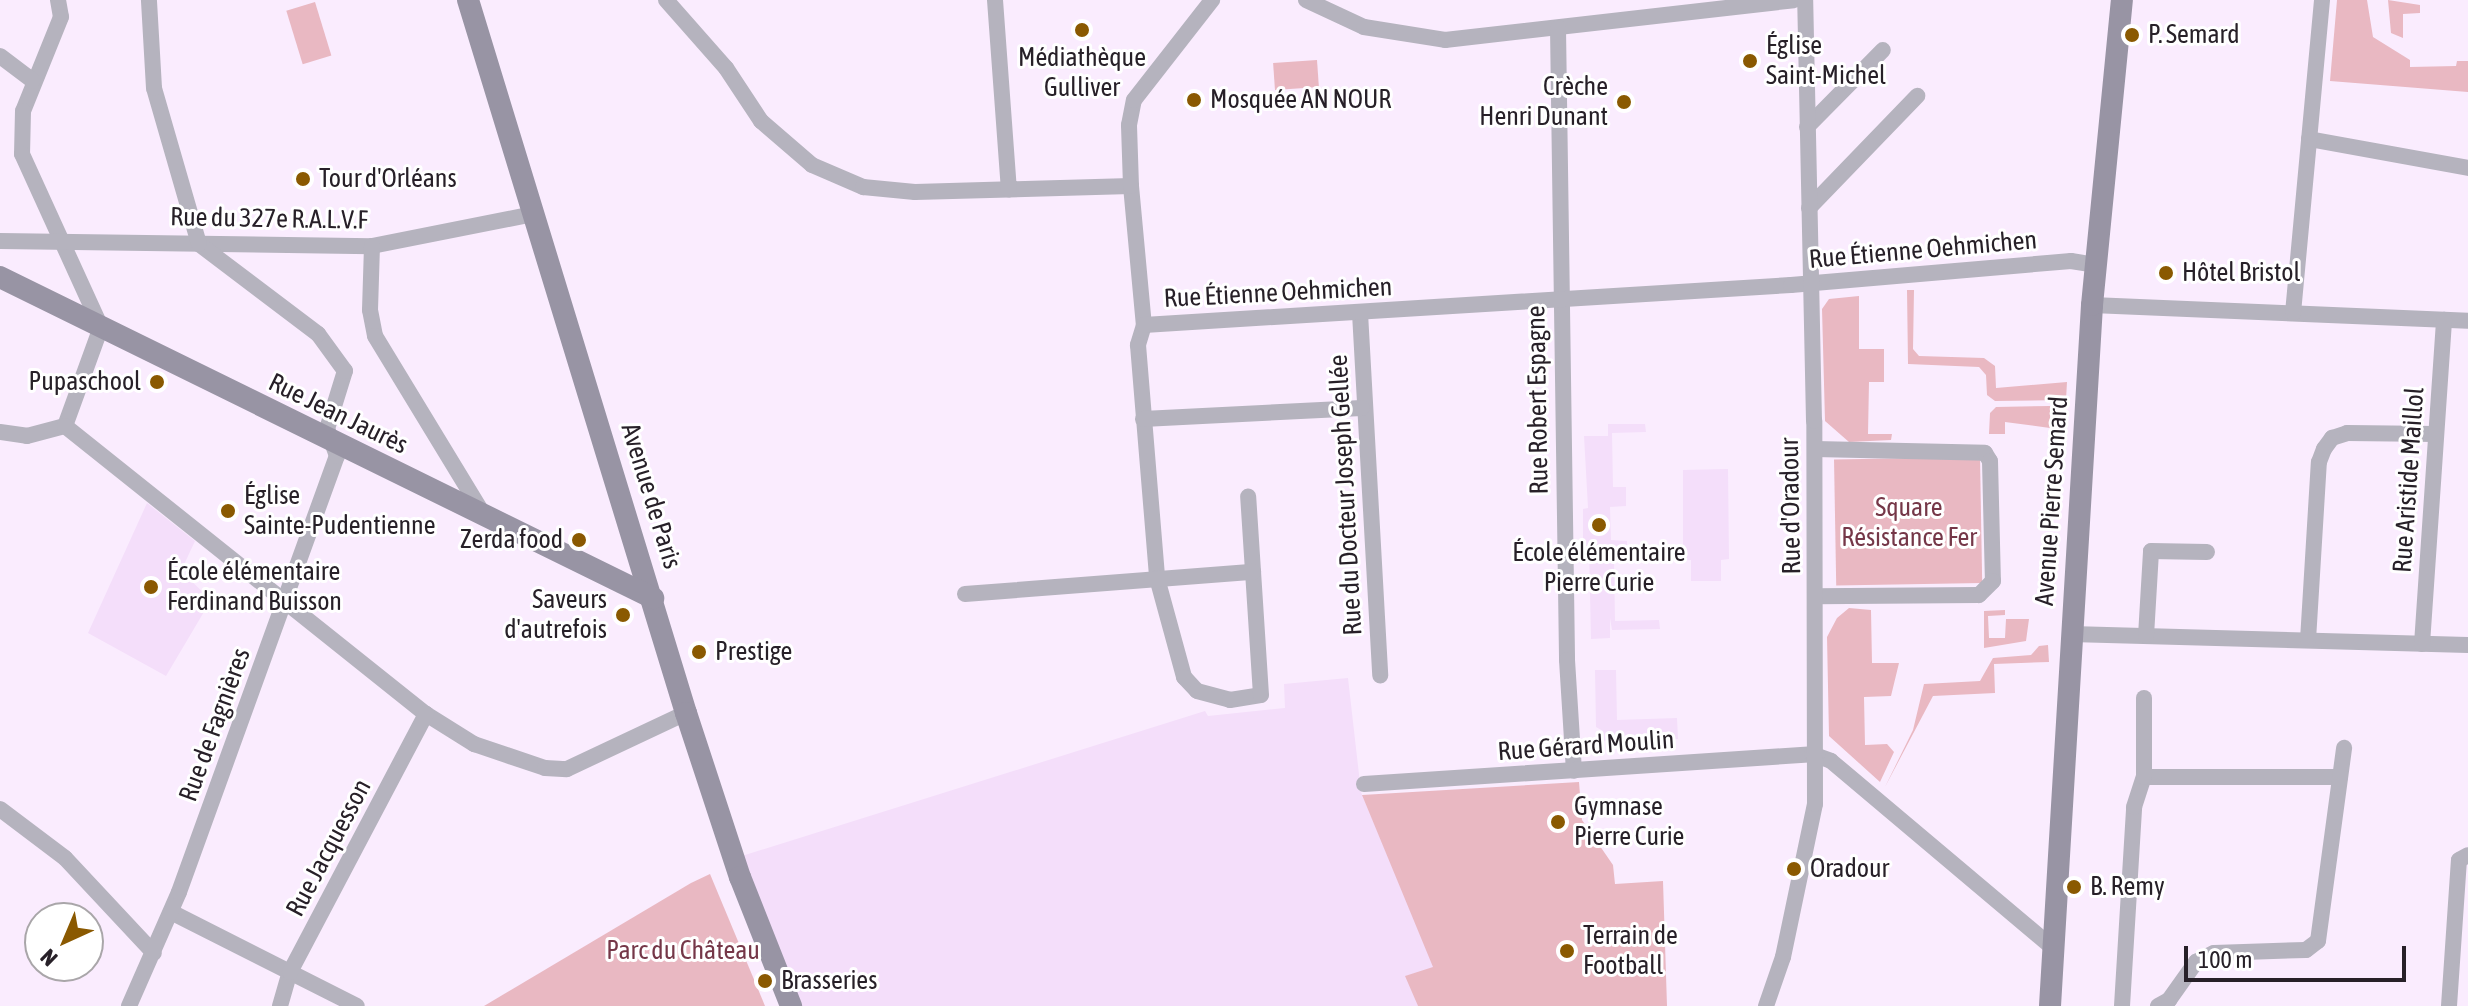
<!DOCTYPE html>
<html>
<head>
<meta charset="utf-8">
<style>
	body { margin:0 }
	#map { position:relative; width:2468px; height:1006px; overflow:hidden; background:#faecfe; font-family:"Asap Condensed",sans-serif }
	div>[style] { position:absolute }
	.built>* { inset:0; background:#f4defa }
	.green>* { inset:0; background:#e9b8c2; transform-origin:0 0 }
	.street>* { height:16px; margin:-8px; padding:0 8px; transform-origin:8px; border-radius:8px; background:#b5b3be }
	.secondary>* { height:22px; margin:-11px; padding:0 11px; transform-origin:11px; border-radius:11px; background:#9894a4 }
	.dots>* { width:22px; height:22px; translate:-50% -50%; box-sizing:border-box; border:4px solid #fff; border-radius:50% }
	span { translate:-50% -50%; white-space:nowrap; text-align:center; line-height:1.15; -webkit-text-stroke:6px #fff; paint-order:stroke }
	.poi-label { font-size:26px; color:#272028 }
	.left { translate:0 -50%; text-align:left }
	.right { translate:-100% -50%; text-align:right }
	.street-label { font-size:26px; color:#272028 }
	.park-label { font-size:26px; color:#753748 }
	.north { position:absolute; left:24px; top:902px; width:80px; height:80px; box-sizing:border-box; background:#fff; border:2px solid #a9a6a9; border-radius:50%; rotate:224deg; font-size:22px; font-weight:700; line-height:32px; text-align:center; color:#272028 }
	.north::after { content:''; display:block; margin:auto; width:28px; height:36px; background:#8a5901; clip-path:polygon(50% 0,100% 100%,50% 72%,0 100%) }
	.scale { position:absolute; left:2184px; top:946px; width:222px; height:36px; box-sizing:border-box; border:4px solid #272028; border-top:0; padding-left:10px; font-size:24px; line-height:28px; white-space:nowrap; color:#272028; -webkit-text-stroke:6px #fff; paint-order:stroke }
</style>
</head>
<body>
<div id="map">
	<div class="built">
		<i style="clip-path:polygon(1608px 424px,1645px 424px,1646px 432px,1612px 433px,1613px 487px,1626px 487px,1626px 506px,1610px 507px,1611px 540px,1627px 541px,1627px 560px,1614px 560px,1615px 621px,1659px 620px,1660px 629px,1612px 630px,1610px 618px,1610px 638px,1591px 639px,1589px 548px,1583px 547px,1583px 509px,1588px 508px,1584px 436px,1608px 436px)"></i>
		<i style="clip-path:polygon(1728px 469px,1729px 559px,1721px 560px,1721px 581px,1691px 581px,1691px 560px,1683px 560px,1683px 470px)"></i>
		<i style="clip-path:polygon(147px 503px,195px 541px,181px 571px,211px 600px,166px 676px,88px 633px)"></i>
		<i style="clip-path:polygon(1595px 670px,1616px 670px,1617px 720px,1677px 718px,1678px 739px,1604px 741px,1603px 731px,1596px 727px)"></i>
		<i style="clip-path:polygon(1348px 678px,1361px 792px,1434px 968px,1406px 976px,1418px 1006px,795px 1006px,726px 861px,1205px 711px,1208px 716px,1285px 708px,1284px 684px)"></i>
	</div>
	<div class="green">
		<i style="clip-path:polygon(2337px 0,2367px 0,2373px 37px,2410px 60px,2410px 67px,2456px 66px,2457px 61px,2468px 61px,2468px 92px,2330px 81px)"></i>
		<i style="clip-path:polygon(2388px 0,2420px 5px,2420px 13px,2403px 14px,2403px 38px,2391px 33px)"></i>
		<i style="left:315px;top:2px;width:56px;height:30px;rotate:73deg"></i>
		<i style="left:1317px;top:60px;width:27px;height:44px;rotate:86deg"></i>
		<i style="clip-path:polygon(1907px 290px,1914px 290px,1913px 349px,1919px 356px,1984px 358px,1995px 366px,1996px 388px,2067px 382px,2066px 400px,1995px 401px,1987px 395px,1986px 375px,1979px 367px,1908px 364px)"></i>
		<i style="clip-path:polygon(1859px 296px,1859px 349px,1884px 349px,1884px 382px,1869px 382px,1868px 434px,1892px 434px,1891px 440px,1849px 442px,1825px 421px,1822px 309px,1829px 299px)"></i>
		<i style="clip-path:polygon(2050px 406px,2050px 428px,2005px 422px,2005px 434px,1989px 434px,1990px 413px,1996px 407px)"></i>
		<i style="left:1980px;top:457px;width:126px;height:146px;rotate:89deg"></i>
		<i style="clip-path:polygon(1849px 608px,1871px 610px,1872px 663px,1899px 663px,1891px 696px,1864px 697px,1865px 745px,1887px 744px,1894px 752px,1880px 782px,1829px 736px,1827px 637px,1837px 618px)"></i>
		<i style="clip-path:polygon(2005px 610px,2005px 615px,1988px 616px,1989px 638px,2005px 638px,2006px 619px,2029px 619px,2026px 641px,1984px 648px,1984px 611px)"></i>
		<i style="clip-path:polygon(2048px 645px,2049px 662px,1994px 664px,1995px 693px,1933px 696px,1885px 787px,1913px 730px,1924px 684px,1980px 681px,1993px 658px,2031px 655px,2039px 646px)"></i>
		<i style="clip-path:polygon(1579px 782px,1582px 820px,1613px 865px,1615px 884px,1663px 881px,1667px 1006px,1418px 1006px,1405px 976px,1433px 967px,1362px 795px)"></i>
		<i style="clip-path:polygon(710px 874px,765px 1006px,484px 1006px,691px 883px)"></i>
	</div>
	<div class="street">
		<i style="left:58px;top:0;width:17px;rotate:80deg"></i>
		<i style="left:61px;top:17px;width:101px;rotate:112deg"></i>
		<i style="left:23px;top:111px;width:43px;rotate:91.3deg"></i>
		<i style="left:22px;top:154px;width:190px;rotate:65.5deg"></i>
		<i style="left:101px;top:327px;width:105px;rotate:110deg"></i>
		<i style="left:666px;top:0;width:91px;rotate:48.6deg"></i>
		<i style="left:726px;top:68px;width:64px;rotate:56.6deg"></i>
		<i style="left:761px;top:121px;width:67px;rotate:40.8deg"></i>
		<i style="left:812px;top:165px;width:56px;rotate:23.3deg"></i>
		<i style="left:863px;top:187px;width:52px;rotate:5.5deg"></i>
		<i style="left:915px;top:192px;width:216px;rotate:-1.6deg"></i>
		<i style="left:1131px;top:186px;width:140px;rotate:84.7deg"></i>
		<i style="left:1144px;top:325px;width:21px;rotate:107deg"></i>
		<i style="left:1138px;top:345px;width:234px;rotate:85.3deg"></i>
		<i style="left:1157px;top:578px;width:103px;rotate:74.7deg"></i>
		<i style="left:1184px;top:677px;width:19px;rotate:47deg"></i>
		<i style="left:1197px;top:691px;width:34px;rotate:15deg"></i>
		<i style="left:1230px;top:700px;width:31px;rotate:-9deg"></i>
		<i style="left:1261px;top:695px;width:199px;rotate:-93.7deg"></i>
		<i style="left:995px;top:0;width:190px;rotate:85.8deg"></i>
		<i style="left:1306px;top:0;width:64px;rotate:25deg"></i>
		<i style="left:1364px;top:27px;width:82px;rotate:9.1deg"></i>
		<i style="left:1445px;top:40px;width:351px;rotate:-6.5deg"></i>
		<i style="left:1558px;top:28px;width:632px;rotate:89.18deg"></i>
		<i style="left:1567px;top:660px;width:111px;rotate:86.4deg"></i>
		<i style="left:0;top:56px;width:41px;rotate:37.1deg"></i>
		<i style="left:1807px;top:127px;width:108px;rotate:-45.4deg"></i>
		<i style="left:2309px;top:139px;width:162px;rotate:10.3deg"></i>
		<i style="left:1131px;top:186px;width:61px;rotate:-91.9deg"></i>
		<i style="left:1129px;top:125px;width:25px;rotate:-79deg"></i>
		<i style="left:1134px;top:100px;width:127px;rotate:-52deg"></i>
		<i style="left:1809px;top:208px;width:156px;rotate:-46deg"></i>
		<i style="left:0;top:241px;width:372px;rotate:0.8deg"></i>
		<i style="left:372px;top:246px;width:165px;rotate:-11.2deg"></i>
		<i style="left:372px;top:246px;width:64px;rotate:91.8deg"></i>
		<i style="left:370px;top:310px;width:26px;rotate:79deg"></i>
		<i style="left:375px;top:336px;width:210px;rotate:58.7deg"></i>
		<i style="left:2092px;top:305px;width:376px;rotate:2.4deg"></i>
		<i style="left:1360px;top:313px;width:363px;rotate:86.8deg"></i>
		<i style="left:2293px;top:313px;width:314px;rotate:-84.7deg"></i>
		<i style="left:1144px;top:325px;width:648px;rotate:-3.54deg"></i>
		<i style="left:1791px;top:285px;width:281px;rotate:-4.9deg"></i>
		<i style="left:2071px;top:261px;width:26px;rotate:9deg"></i>
		<i style="left:1143px;top:419px;width:219px;rotate:-2.9deg"></i>
		<i style="left:0;top:432px;width:27px;rotate:8deg"></i>
		<i style="left:27px;top:436px;width:39px;rotate:-15deg"></i>
		<i style="left:65px;top:426px;width:462px;rotate:38.6deg"></i>
		<i style="left:426px;top:714px;width:57px;rotate:32deg"></i>
		<i style="left:474px;top:744px;width:75px;rotate:18.7deg"></i>
		<i style="left:545px;top:768px;width:22px;rotate:3deg"></i>
		<i style="left:567px;top:769px;width:132px;rotate:-25.2deg"></i>
		<i style="left:1815px;top:449px;width:170px;rotate:1.3deg"></i>
		<i style="left:1985px;top:453px;width:9px;rotate:58deg"></i>
		<i style="left:1990px;top:461px;width:120px;rotate:88.6deg"></i>
		<i style="left:1993px;top:581px;width:20px;rotate:135deg"></i>
		<i style="left:1979px;top:595px;width:163px;rotate:179.6deg"></i>
		<i style="left:965px;top:594px;width:289px;rotate:-4.4deg"></i>
		<i style="left:2071px;top:634px;width:397px;rotate:1.6deg"></i>
		<i style="left:2146px;top:636px;width:85px;rotate:-86.6deg"></i>
		<i style="left:2151px;top:551px;width:56px;rotate:1deg"></i>
		<i style="left:2308px;top:640px;width:178px;rotate:-86.5deg"></i>
		<i style="left:2319px;top:462px;width:14px;rotate:-69deg"></i>
		<i style="left:2324px;top:449px;width:14px;rotate:-54deg"></i>
		<i style="left:2332px;top:438px;width:16px;rotate:-18deg"></i>
		<i style="left:2347px;top:433px;width:89px;rotate:0.6deg"></i>
		<i style="left:2422px;top:644px;width:325px;rotate:-86.1deg"></i>
		<i style="left:2144px;top:777px;width:196px"></i>
		<i style="left:1364px;top:784px;width:449px;rotate:-3.8deg"></i>
		<i style="left:1812px;top:754px;width:20px;rotate:20deg"></i>
		<i style="left:1831px;top:761px;width:290px;rotate:40.1deg"></i>
		<i style="left:0;top:809px;width:81px;rotate:37deg"></i>
		<i style="left:65px;top:858px;width:130px;rotate:46.9deg"></i>
		<i style="left:171px;top:912px;width:208px;rotate:26.8deg"></i>
		<i style="left:129px;top:1006px;width:124px;rotate:-66.3deg"></i>
		<i style="left:179px;top:892px;width:464px;rotate:-70.1deg"></i>
		<i style="left:337px;top:456px;width:29px;rotate:-110deg"></i>
		<i style="left:327px;top:429px;width:61px;rotate:-72.8deg"></i>
		<i style="left:345px;top:371px;width:46px;rotate:-126.1deg"></i>
		<i style="left:318px;top:334px;width:149px;rotate:-142.9deg"></i>
		<i style="left:199px;top:244px;width:162px;rotate:-106.1deg"></i>
		<i style="left:154px;top:88px;width:88px;rotate:-93.3deg"></i>
		<i style="left:280px;top:1006px;width:35px;rotate:-74deg"></i>
		<i style="left:290px;top:972px;width:292px;rotate:-62.2deg"></i>
		<i style="left:1766px;top:1006px;width:52px;rotate:-70.9deg"></i>
		<i style="left:1783px;top:957px;width:156px;rotate:-78.2deg"></i>
		<i style="left:1815px;top:804px;width:383px;rotate:-90.1deg"></i>
		<i style="left:1814px;top:421px;width:421px;rotate:-91.2deg"></i>
		<i style="left:2122px;top:1006px;width:199px;rotate:-86.5deg"></i>
		<i style="left:2134px;top:807px;width:32px;rotate:-72deg"></i>
		<i style="left:2144px;top:777px;width:79px;rotate:-90deg"></i>
		<i style="left:2158px;top:1006px;width:13px;rotate:-29deg"></i>
		<i style="left:2169px;top:1000px;width:47px;rotate:-54.6deg"></i>
		<i style="left:2196px;top:962px;width:20px;rotate:-27deg"></i>
		<i style="left:2214px;top:953px;width:92px;rotate:-1.9deg"></i>
		<i style="left:2306px;top:950px;width:15px;rotate:-37deg"></i>
		<i style="left:2318px;top:941px;width:195px;rotate:-82.3deg"></i>
		<i style="left:2449px;top:1006px;width:146px;rotate:-86.1deg"></i>
		<i style="left:2459px;top:860px;width:10px;rotate:-29deg"></i>
	</div>
	<div class="secondary">
		<i style="left:468px;top:0;width:746px;rotate:73deg"></i>
		<i style="left:686px;top:713px;width:173px;rotate:71.8deg"></i>
		<i style="left:740px;top:877px;width:139px;rotate:68.4deg"></i>
		<i style="left:0;top:277px;width:728px;rotate:26.18deg"></i>
		<i style="left:2050px;top:1006px;width:702px;rotate:-86.57deg"></i>
		<i style="left:2092px;top:305px;width:306px;rotate:-84.4deg"></i>
	</div>
	<div class="dots">
		<i style="left:1082px;top:30px;background:#8a5901"></i>
		<i style="left:2132px;top:35px;background:#8a5901"></i>
		<i style="left:1750px;top:61px;background:#8a5901"></i>
		<i style="left:1194px;top:100px;background:#8a5901"></i>
		<i style="left:1624px;top:102px;background:#8a5901"></i>
		<i style="left:303px;top:179px;background:#8a5901"></i>
		<i style="left:2166px;top:273px;background:#8a5901"></i>
		<i style="left:157px;top:382px;background:#8a5901"></i>
		<i style="left:228px;top:511px;background:#8a5901"></i>
		<i style="left:1599px;top:525px;background:#8a5901"></i>
		<i style="left:579px;top:540px;background:#8a5901"></i>
		<i style="left:151px;top:587px;background:#8a5901"></i>
		<i style="left:623px;top:615px;background:#8a5901"></i>
		<i style="left:699px;top:652px;background:#8a5901"></i>
		<i style="left:1558px;top:822px;background:#8a5901"></i>
		<i style="left:1794px;top:869px;background:#8a5901"></i>
		<i style="left:2074px;top:887px;background:#8a5901"></i>
		<i style="left:1567px;top:951px;background:#8a5901"></i>
		<i style="left:765px;top:981px;background:#8a5901"></i>
	</div>
	<div class="poi-label">
		<span class="left" style="left:2148px;top:35px">P. Semard</span>
		<span class="left" style="left:1766px;top:61px">Église<br>Saint-Michel</span>
		<span style="left:1082px;top:73px">Médiathèque<br>Gulliver</span>
		<span class="right" style="left:1608px;top:102px">Crèche<br>Henri Dunant</span>
		<span class="left" style="left:1210px;top:100px">Mosquée AN NOUR</span>
		<span class="left" style="left:319px;top:179px">Tour d'Orléans</span>
		<span class="left" style="left:2182px;top:273px">Hôtel Bristol</span>
		<span class="right" style="left:141px;top:382px">Pupaschool</span>
		<span class="left" style="left:244px;top:511px">Église<br>Sainte-Pudentienne</span>
		<span class="right" style="left:563px;top:540px">Zerda food</span>
		<span style="left:1599px;top:568px">École élémentaire<br>Pierre Curie</span>
		<span class="left" style="left:167px;top:587px">École élémentaire<br>Ferdinand Buisson</span>
		<span class="right" style="left:607px;top:615px">Saveurs<br>d'autrefois</span>
		<span class="left" style="left:715px;top:652px">Prestige</span>
		<span class="left" style="left:1574px;top:822px">Gymnase<br>Pierre Curie</span>
		<span class="left" style="left:1810px;top:869px">Oradour</span>
		<span class="left" style="left:2090px;top:887px">B. Remy</span>
		<span class="left" style="left:1583px;top:951px">Terrain de<br>Football</span>
		<span class="left" style="left:781px;top:981px">Brasseries</span>
	</div>
	<div class="street-label">
		<span style="left:269px;top:219px;rotate:1deg">Rue du 327e R.A.L.V.F</span>
		<span style="left:1923px;top:250px;rotate:-5deg">Rue Étienne Oehmichen</span>
		<span style="left:1278px;top:293px;rotate:-3deg">Rue Étienne Oehmichen</span>
		<span style="left:1538px;top:400px;rotate:-91deg">Rue Robert Espagne</span>
		<span style="left:338px;top:414px;rotate:26deg">Rue Jean Jaurès</span>
		<span style="left:2409px;top:480px;rotate:-86deg">Rue Aristide Maillol</span>
		<span style="left:1346px;top:495px;rotate:-93deg">Rue du Docteur Joseph Gellée</span>
		<span style="left:651px;top:496px;rotate:73deg">Avenue de Paris</span>
		<span style="left:2052px;top:501px;rotate:-86deg">Avenue Pierre Semard</span>
		<span style="left:1791px;top:506px;rotate:-91deg">Rue d'Oradour</span>
		<span style="left:215px;top:725px;rotate:-70deg">Rue de Fagnières</span>
		<span style="left:1586px;top:746px;rotate:-4deg">Rue Gérard Moulin</span>
		<span style="left:329px;top:848px;rotate:-62deg">Rue Jacquesson</span>
	</div>
	<div class="park-label">
		<span style="left:1909px;top:523px">Square<br>Résistance Fer</span>
		<span style="left:683px;top:951px">Parc du Château</span>
	</div>
	<div class="north">N</div>
	<div class="scale">100 m</div>
</div>
</body>
</html>
